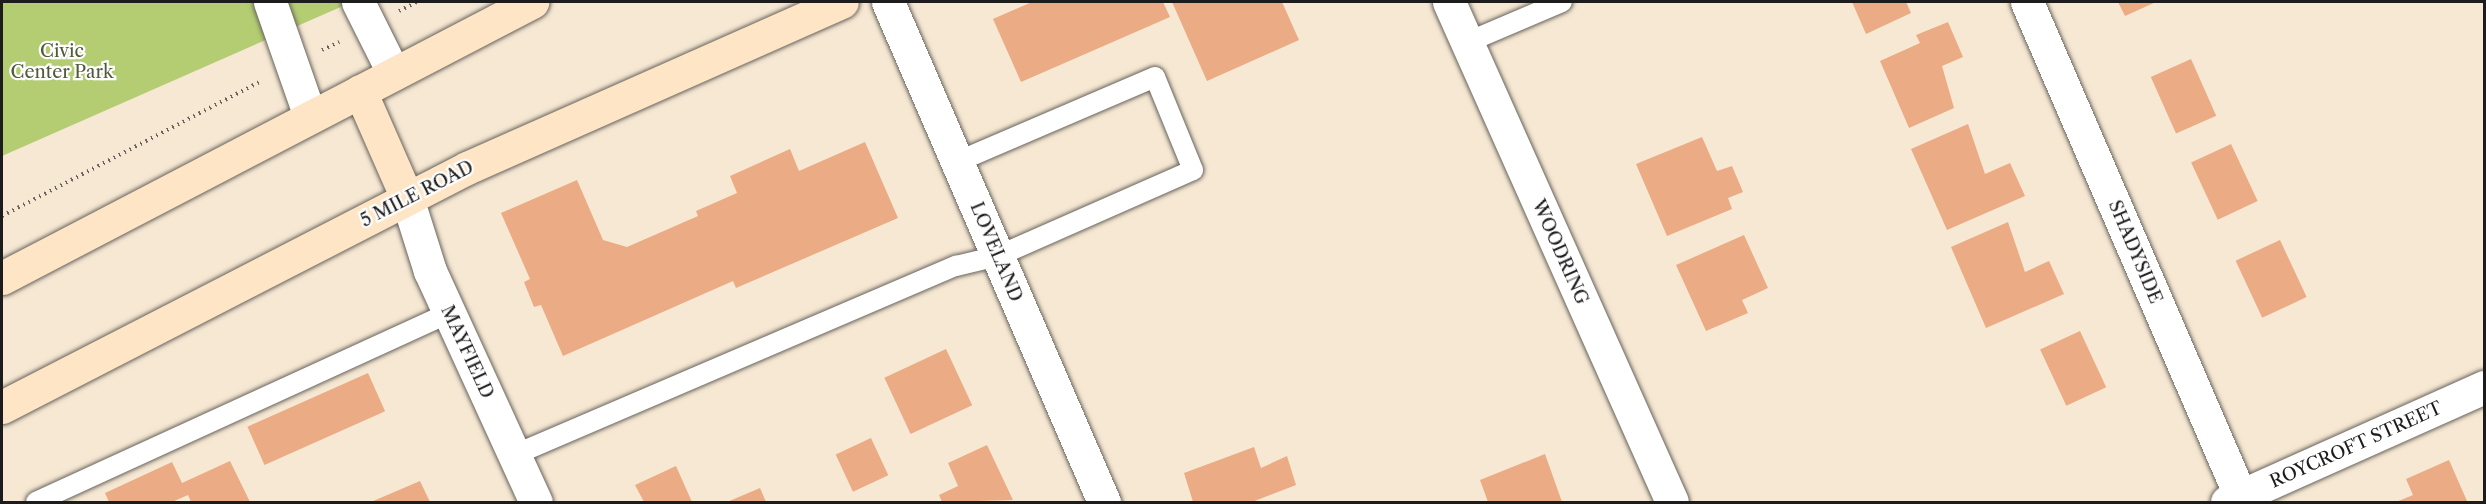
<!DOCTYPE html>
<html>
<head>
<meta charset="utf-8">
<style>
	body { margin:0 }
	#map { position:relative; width:2486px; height:504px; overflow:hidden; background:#f6e8d3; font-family:"Libre Caslon Text",serif }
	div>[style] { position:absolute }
	.green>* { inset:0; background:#b4cd72 }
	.building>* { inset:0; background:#ebab85; transform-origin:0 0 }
	.path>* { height:4px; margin-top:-2px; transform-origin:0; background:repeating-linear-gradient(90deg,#68635c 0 1.5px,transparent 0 6px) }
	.roads { filter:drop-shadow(0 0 2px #68635c) drop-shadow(0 0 2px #68635c) }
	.lane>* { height:20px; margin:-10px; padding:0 10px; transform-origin:10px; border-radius:10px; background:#fff }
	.street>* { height:33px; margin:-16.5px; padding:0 16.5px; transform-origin:16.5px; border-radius:16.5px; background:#fff }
	.secondary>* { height:33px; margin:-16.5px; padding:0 16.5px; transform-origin:16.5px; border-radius:16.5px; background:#fde5c5 }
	span { translate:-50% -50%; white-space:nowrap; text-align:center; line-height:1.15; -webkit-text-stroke:4.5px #fff; paint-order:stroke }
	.park-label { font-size:18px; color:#515a3a }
	.street-label { font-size:18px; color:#1c1c1c }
	.frame { position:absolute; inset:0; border:3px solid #1c1c1c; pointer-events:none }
</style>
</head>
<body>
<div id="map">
	<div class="green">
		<i style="clip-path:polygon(2px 2px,352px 2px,2px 156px)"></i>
	</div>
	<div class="building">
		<i style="clip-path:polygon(1032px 2px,1163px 2px,1170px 17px,1021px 82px,993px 19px)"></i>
		<i style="clip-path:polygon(1172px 2px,1282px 2px,1299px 40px,1207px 81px)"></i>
		<i style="clip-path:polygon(1852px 2px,1906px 2px,1911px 13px,1866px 34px)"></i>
		<i style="clip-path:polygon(2118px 2px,2156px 2px,2125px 16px)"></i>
		<i style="clip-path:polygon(1948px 22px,1963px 57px,1942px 66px,1954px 108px,1909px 128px,1880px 61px,1920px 43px,1916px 35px)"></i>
		<i style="left:2191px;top:59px;width:62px;height:44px;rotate:66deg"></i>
		<i style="clip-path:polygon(1968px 124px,1985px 174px,2010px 163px,2025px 196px,1947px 230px,1911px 149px)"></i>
		<i style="clip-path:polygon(1702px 137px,1717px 171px,1732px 166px,1743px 192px,1728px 198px,1732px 209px,1667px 236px,1636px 164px)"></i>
		<i style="clip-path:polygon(865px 142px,898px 218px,736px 288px,733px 281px,563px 356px,541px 305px,534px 307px,524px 282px,530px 279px,501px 213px,577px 180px,603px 240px,627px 247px,698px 216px,696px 211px,737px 193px,730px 176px,790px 149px,799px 171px)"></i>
		<i style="left:2231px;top:144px;width:63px;height:44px;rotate:65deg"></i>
		<i style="clip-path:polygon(2008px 222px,2025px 272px,2049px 261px,2064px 294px,1986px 328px,1951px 247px)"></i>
		<i style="clip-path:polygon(1744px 235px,1768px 288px,1742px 300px,1748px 313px,1706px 331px,1676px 265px)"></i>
		<i style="left:2280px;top:240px;width:63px;height:49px;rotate:65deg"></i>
		<i style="left:2080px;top:331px;width:62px;height:44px;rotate:65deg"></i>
		<i style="left:946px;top:349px;width:62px;height:68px;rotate:65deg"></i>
		<i style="left:368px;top:373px;width:42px;height:132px;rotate:66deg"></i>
		<i style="left:871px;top:438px;width:41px;height:39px;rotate:65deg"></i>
		<i style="clip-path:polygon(987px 445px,1013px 500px,942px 502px,939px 495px,958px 486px,948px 463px)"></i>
		<i style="clip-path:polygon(1254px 447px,1261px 468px,1287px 456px,1296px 485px,1252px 502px,1193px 502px,1184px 473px)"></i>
		<i style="clip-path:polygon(1545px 454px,1562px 502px,1488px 502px,1480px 480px)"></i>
		<i style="clip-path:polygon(2449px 460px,2467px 501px,2396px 502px,2413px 495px,2406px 479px)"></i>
		<i style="clip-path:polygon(230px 461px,250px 502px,191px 502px,188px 495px,172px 502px,109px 502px,105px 493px,172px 462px,182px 483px)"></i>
		<i style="clip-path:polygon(676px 466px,692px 502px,644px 502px,635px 485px)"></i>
		<i style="clip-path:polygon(420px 481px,430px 502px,371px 502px)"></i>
		<i style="clip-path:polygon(760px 488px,766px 502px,727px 502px)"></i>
	</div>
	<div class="path">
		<i style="left:399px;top:11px;width:20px;rotate:-27deg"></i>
		<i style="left:322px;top:50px;width:19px;rotate:-25deg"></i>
		<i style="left:2px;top:216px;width:292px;rotate:-27.5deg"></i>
	</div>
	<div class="roads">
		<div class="lane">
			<i style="left:1468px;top:42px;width:102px;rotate:-23.1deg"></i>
			<i style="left:514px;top:455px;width:481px;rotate:-23.2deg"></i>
			<i style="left:956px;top:266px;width:43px;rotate:-13.4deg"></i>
			<i style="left:998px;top:256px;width:213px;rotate:-23.8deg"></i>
			<i style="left:1193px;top:170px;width:100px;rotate:-112.2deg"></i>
			<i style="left:1155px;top:77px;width:215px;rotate:156.8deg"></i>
			<i style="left:36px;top:502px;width:454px;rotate:-24.6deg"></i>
		</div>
		<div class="street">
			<i style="left:270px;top:2px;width:121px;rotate:70.7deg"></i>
			<i style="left:358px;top:2px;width:80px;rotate:63.4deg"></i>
			<i style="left:888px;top:2px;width:545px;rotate:66.64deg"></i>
			<i style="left:1449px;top:2px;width:547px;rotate:65.96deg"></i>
			<i style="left:2027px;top:2px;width:545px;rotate:66.64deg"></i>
			<i style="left:407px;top:198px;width:77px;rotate:72.5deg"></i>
			<i style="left:430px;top:271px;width:254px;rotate:65.4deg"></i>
			<i style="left:2227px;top:502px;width:282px;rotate:-24.1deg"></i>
		</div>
		<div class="secondary">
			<i style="left:360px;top:91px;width:117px;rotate:66.3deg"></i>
			<i style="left:2px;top:278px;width:598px;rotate:-27.51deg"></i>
			<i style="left:2px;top:407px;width:523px;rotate:-27.2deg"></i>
			<i style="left:467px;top:168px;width:410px;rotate:-23.9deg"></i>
		</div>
	</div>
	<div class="park-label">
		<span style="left:62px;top:62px">Civic<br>Center Park</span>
	</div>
	<div class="street-label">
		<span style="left:417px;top:194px;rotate:-27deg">5 MILE ROAD</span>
		<span style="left:996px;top:252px;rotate:67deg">LOVELAND</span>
		<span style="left:1560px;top:252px;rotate:66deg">WOODRING</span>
		<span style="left:2135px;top:252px;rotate:67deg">SHADYSIDE</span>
		<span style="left:467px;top:352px;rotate:65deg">MAYFIELD</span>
		<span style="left:2356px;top:445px;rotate:-24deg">ROYCROFT STREET</span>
	</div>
	<div class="frame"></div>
</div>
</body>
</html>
